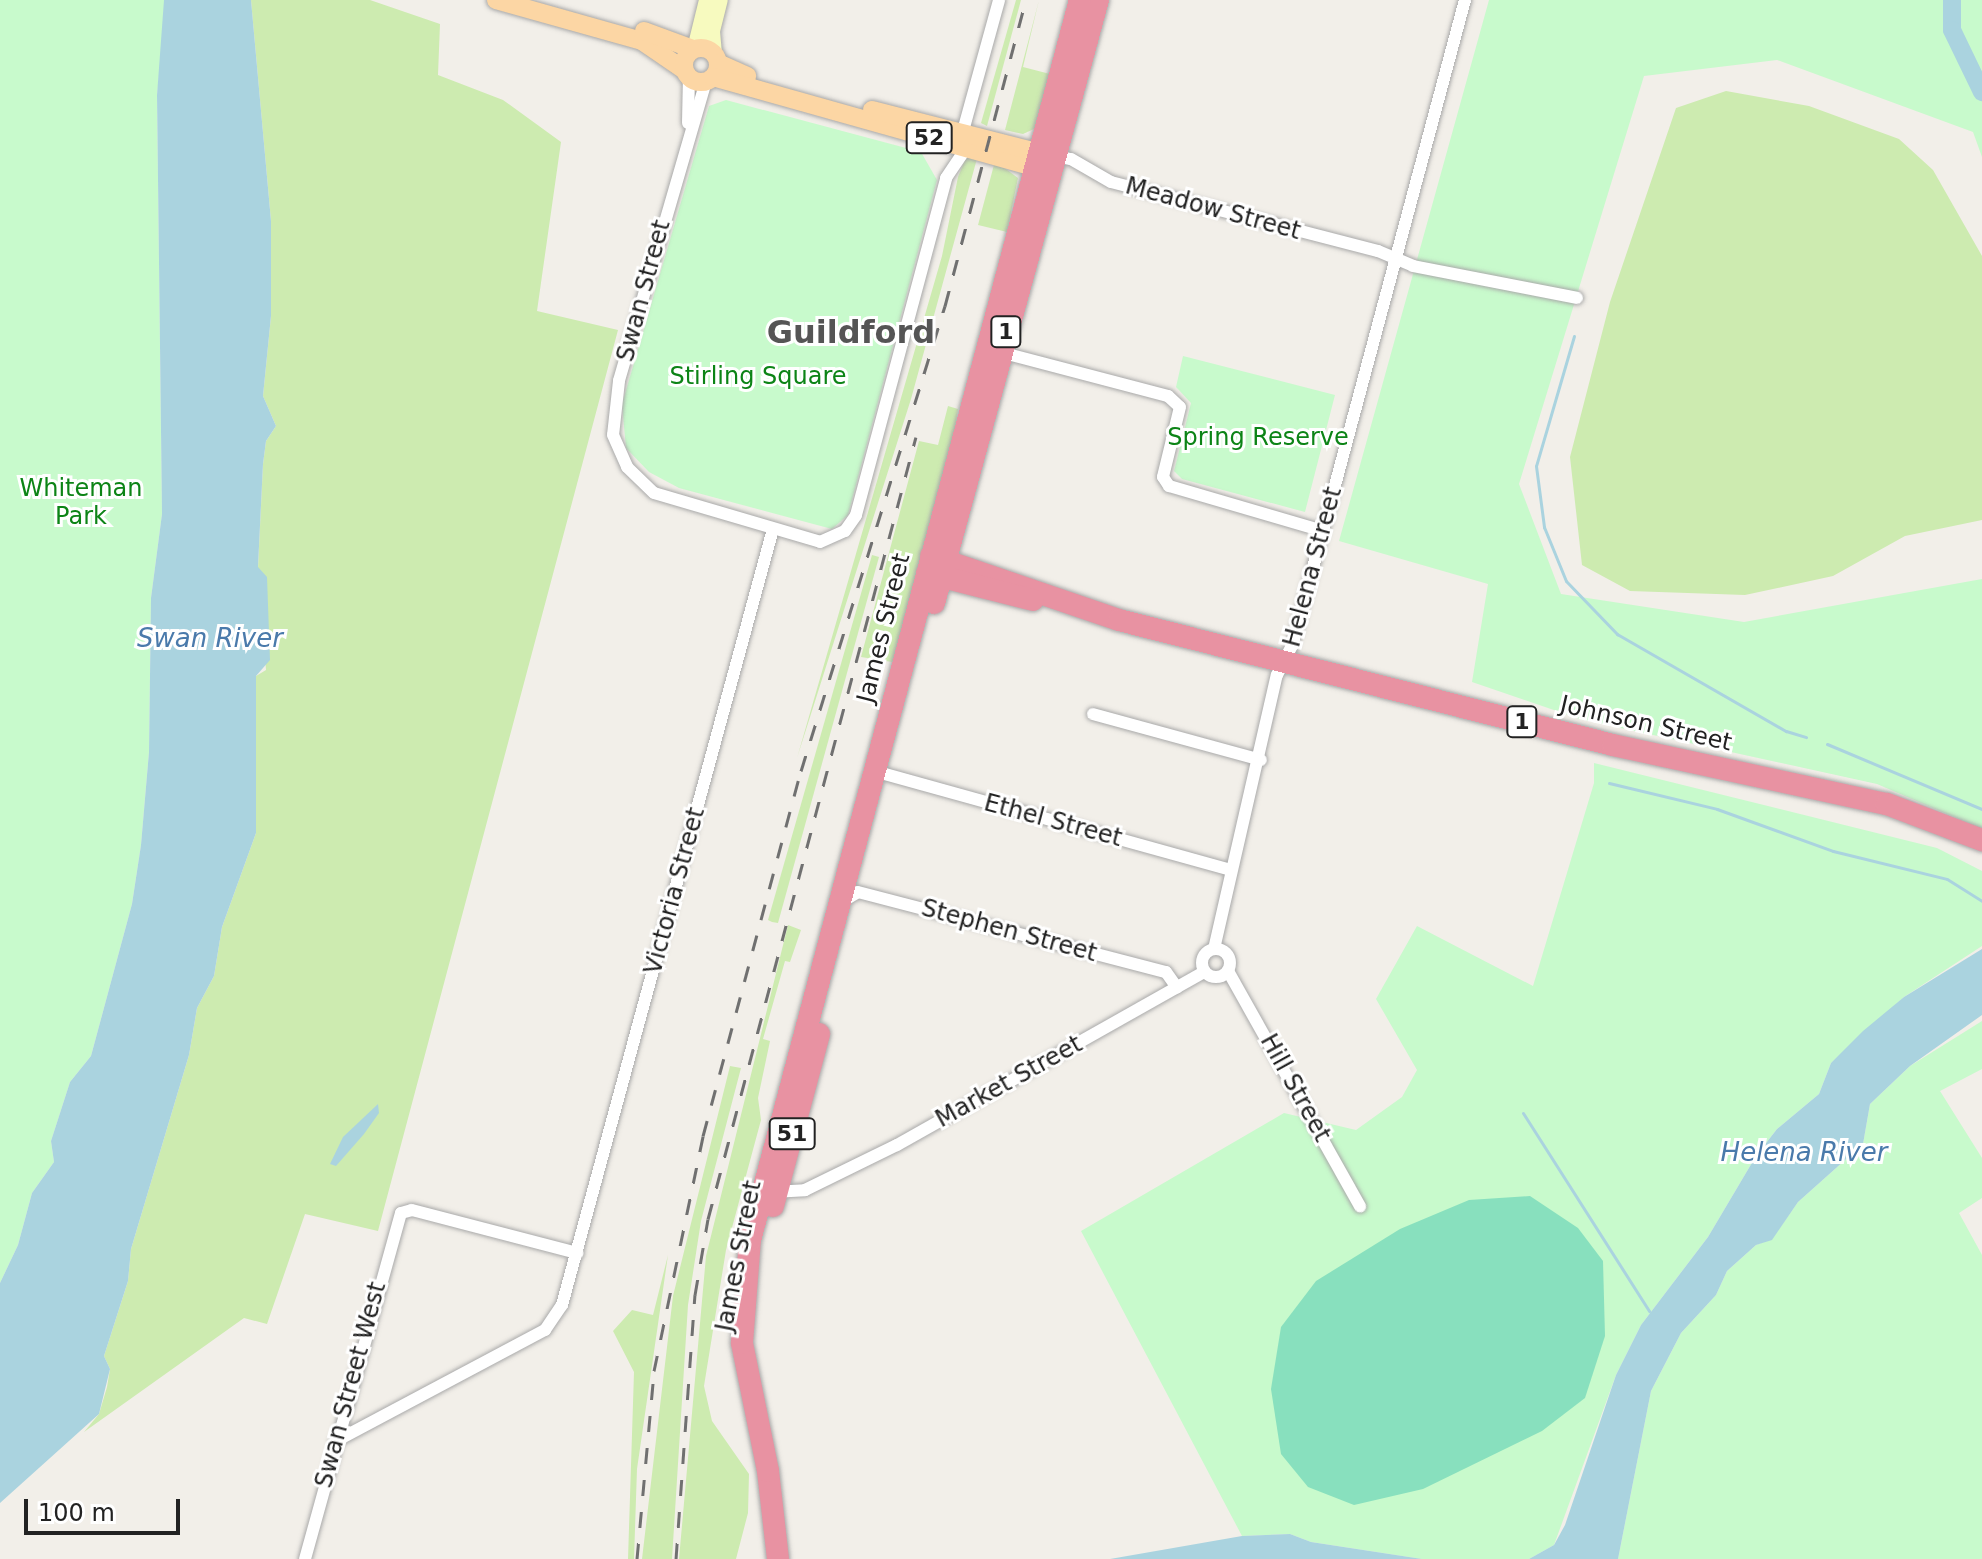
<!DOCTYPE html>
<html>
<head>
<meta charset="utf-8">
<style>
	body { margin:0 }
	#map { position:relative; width:1982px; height:1559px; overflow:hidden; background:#f2efe9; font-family:"DejaVu Sans",sans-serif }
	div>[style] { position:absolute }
	.grass>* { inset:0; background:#cdebb0 }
	.park>* { inset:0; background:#c8facc }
	.pitch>* { inset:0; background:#88e0be }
	.water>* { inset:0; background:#aad3df }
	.stream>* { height:3px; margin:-1.5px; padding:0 1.5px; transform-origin:1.5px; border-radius:1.5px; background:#aad3df }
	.river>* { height:18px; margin:-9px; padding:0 9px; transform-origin:9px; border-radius:9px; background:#aad3df }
	.roads { filter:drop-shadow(0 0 2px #a9a9a9) drop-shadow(0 0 2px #a9a9a9) }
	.street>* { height:12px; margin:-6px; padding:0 6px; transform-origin:6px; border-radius:6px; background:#fff }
	.street>.ring { margin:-6px; padding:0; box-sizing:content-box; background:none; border:12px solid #fff; border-radius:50% }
	.secondary>* { height:16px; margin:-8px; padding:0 8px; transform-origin:8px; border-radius:8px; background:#f7fabf }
	.primary>* { height:18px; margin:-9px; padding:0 9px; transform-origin:9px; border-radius:9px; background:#fcd6a4 }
	.primary>.ring { margin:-9px; padding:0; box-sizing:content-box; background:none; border:18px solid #fcd6a4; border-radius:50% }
	.highway>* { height:22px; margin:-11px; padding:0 11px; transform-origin:11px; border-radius:11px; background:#e892a2 }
	.rail>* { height:3px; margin-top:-1.5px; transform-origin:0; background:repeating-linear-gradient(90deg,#707070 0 16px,transparent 0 32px) }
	span { translate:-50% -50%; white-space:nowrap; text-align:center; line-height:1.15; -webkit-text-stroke:6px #fff; paint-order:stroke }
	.shield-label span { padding:2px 6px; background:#fff; border:2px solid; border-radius:6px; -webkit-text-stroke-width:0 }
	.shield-label { font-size:22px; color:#222; font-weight:700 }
	.street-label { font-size:24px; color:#222 }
	.park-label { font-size:24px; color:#0c8416 }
	.water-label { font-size:26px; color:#4a7aab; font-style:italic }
	.district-label { font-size:32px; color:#555; font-weight:700 }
	.scale { position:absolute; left:24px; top:1499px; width:156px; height:36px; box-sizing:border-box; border:4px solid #222; border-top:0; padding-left:10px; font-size:24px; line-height:28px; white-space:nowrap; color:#222; -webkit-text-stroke:6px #fff; paint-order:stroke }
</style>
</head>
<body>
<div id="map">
	<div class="grass">
		<i style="clip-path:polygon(251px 0,370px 0,440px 24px,438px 75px,503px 100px,561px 142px,537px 311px,618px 330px,378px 1231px,305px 1214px,267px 1324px,244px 1318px,84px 1432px,99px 1414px,107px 1387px,110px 1369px,104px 1356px,128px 1281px,131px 1249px,189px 1055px,197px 1008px,214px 976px,222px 927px,256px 833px,256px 676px,266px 670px,258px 568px,263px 464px,266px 441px,276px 426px,263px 396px,271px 316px,271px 221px)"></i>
		<i style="clip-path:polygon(1016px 0,1021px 0,987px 126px,981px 123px)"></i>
		<i style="clip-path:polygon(1039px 0,1023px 67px,1050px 74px,1036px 128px,1023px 134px,1005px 130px)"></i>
		<i style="clip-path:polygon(1726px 91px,1809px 106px,1899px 139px,1933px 170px,1982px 256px,1982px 520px,1905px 536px,1833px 576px,1745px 595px,1630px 591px,1582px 565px,1570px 457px,1610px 302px,1676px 108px)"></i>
		<i style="clip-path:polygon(978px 155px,911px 399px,797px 758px,942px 256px,958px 177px,966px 157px)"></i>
		<i style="clip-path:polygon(995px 161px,1018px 178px,1007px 232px,978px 225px)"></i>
		<i style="clip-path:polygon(948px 406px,958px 409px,953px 442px,896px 656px,892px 662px,861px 657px,919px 441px,938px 445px)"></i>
		<i style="clip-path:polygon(872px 555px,879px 557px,778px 923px,772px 922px,768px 920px)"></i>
		<i style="clip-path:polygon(788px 925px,801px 930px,790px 962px,785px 961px,763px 1039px,770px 1041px,758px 1098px,761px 1120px,726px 1250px,704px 1386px,712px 1421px,749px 1474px,748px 1513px,736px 1559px,679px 1559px,706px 1256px)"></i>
		<i style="clip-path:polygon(730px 1066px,741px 1068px,701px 1221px,688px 1305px,672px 1559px,642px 1559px,673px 1296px)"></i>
		<i style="clip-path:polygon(668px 1255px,637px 1469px,634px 1559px,628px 1559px,634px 1372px,613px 1331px,632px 1310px,653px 1315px)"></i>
	</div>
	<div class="park">
		<i style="clip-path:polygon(0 0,164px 0,165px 17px,157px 95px,162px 514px,151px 598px,149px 752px,141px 845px,132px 904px,91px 1056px,70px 1082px,51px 1141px,54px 1162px,32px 1193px,18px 1245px,0 1283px)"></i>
		<i style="clip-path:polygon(1489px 0,1982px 0,1982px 157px,1973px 132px,1777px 60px,1644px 76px,1519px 484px,1561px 594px,1744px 622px,1982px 579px,1982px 829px,1877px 784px,1580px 719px,1472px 682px,1488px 584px,1339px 541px)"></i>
		<i style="clip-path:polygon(726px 100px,921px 152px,937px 180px,848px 515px,832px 529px,679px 488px,649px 472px,626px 448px,622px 404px,709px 106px)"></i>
		<i style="clip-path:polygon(1183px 356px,1335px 395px,1305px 512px,1182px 479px,1174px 471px,1191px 403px,1176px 387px)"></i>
		<i style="clip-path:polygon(1594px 763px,1937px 848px,1982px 871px,1982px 946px,1904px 997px,1831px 1063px,1819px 1094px,1777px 1129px,1756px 1156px,1708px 1237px,1641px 1325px,1616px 1375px,1554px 1545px,1529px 1559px,1422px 1559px,1311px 1542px,1290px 1534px,1242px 1536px,1081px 1231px,1284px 1113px,1356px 1130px,1402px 1097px,1417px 1070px,1376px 999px,1417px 926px,1533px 986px,1594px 783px)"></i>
		<i style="clip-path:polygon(1982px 1021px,1982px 1069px,1940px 1091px,1982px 1158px,1982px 1198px,1959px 1213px,1982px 1255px,1982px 1559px,1618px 1559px,1651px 1391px,1681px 1333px,1716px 1295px,1727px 1271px,1756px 1245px,1772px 1239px,1798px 1202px,1863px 1144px,1870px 1104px,1910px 1066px)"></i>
	</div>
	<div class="pitch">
		<i style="clip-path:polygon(1530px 1196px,1578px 1228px,1603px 1261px,1605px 1336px,1585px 1398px,1542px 1431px,1423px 1489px,1354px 1505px,1308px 1487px,1281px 1454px,1271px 1389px,1281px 1327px,1316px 1281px,1400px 1229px,1469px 1200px)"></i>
	</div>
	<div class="water">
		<i style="clip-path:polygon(164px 0,251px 0,271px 221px,271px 316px,263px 396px,276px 426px,266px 441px,263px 464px,258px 567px,267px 577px,270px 660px,256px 676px,256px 833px,222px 927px,214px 976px,197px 1008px,189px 1055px,131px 1249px,128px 1281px,104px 1356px,110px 1369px,99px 1414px,0 1503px,0 1283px,18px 1245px,32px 1193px,54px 1162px,51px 1141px,70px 1082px,91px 1056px,132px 904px,141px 845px,149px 752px,151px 598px,162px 514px,157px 95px)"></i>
		<i style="clip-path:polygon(1982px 949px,1982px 1015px,1910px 1066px,1870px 1104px,1863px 1144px,1798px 1202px,1772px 1240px,1756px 1245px,1727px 1271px,1716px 1295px,1681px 1333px,1651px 1391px,1618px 1559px,1529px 1559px,1554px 1545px,1565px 1525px,1616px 1375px,1641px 1325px,1708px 1237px,1756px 1156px,1777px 1129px,1819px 1094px,1831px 1063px,1863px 1031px,1904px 997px)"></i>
		<i style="clip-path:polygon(378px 1104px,379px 1113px,364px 1134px,336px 1166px,330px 1164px,343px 1137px)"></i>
		<i style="clip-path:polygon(1290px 1534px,1311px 1542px,1422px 1559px,1110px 1559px,1242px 1536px)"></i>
	</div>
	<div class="stream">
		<i style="left:1574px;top:336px;width:135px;rotate:106.3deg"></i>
		<i style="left:1536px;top:466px;width:62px;rotate:82.5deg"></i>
		<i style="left:1544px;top:527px;width:58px;rotate:67.8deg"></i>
		<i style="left:1566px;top:581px;width:74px;rotate:46.1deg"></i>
		<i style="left:1617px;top:634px;width:195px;rotate:29.9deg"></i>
		<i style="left:1786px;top:731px;width:21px;rotate:17deg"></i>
		<i style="left:1827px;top:744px;width:168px;rotate:22.8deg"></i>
		<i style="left:1609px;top:783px;width:111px;rotate:13.5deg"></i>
		<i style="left:1717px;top:809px;width:123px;rotate:19.9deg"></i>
		<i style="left:1833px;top:851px;width:117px;rotate:13.8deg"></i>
		<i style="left:1947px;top:879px;width:41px;rotate:32.2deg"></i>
		<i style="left:1523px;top:1113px;width:235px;rotate:57.5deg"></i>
	</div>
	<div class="river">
		<i style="left:1952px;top:0;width:30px;rotate:90deg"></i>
		<i style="left:1952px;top:30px;width:69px;rotate:64.2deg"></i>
	</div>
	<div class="roads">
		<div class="street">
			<i style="left:706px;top:81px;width:312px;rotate:106.2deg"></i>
			<i style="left:619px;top:381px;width:54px;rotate:96.3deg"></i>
			<i style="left:613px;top:435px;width:35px;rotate:66deg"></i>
			<i style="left:627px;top:467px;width:37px;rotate:44deg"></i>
			<i style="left:654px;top:493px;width:173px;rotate:16.4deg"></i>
			<i style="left:820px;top:542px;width:27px;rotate:-24deg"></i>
			<i style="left:845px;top:531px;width:19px;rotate:-55deg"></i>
			<i style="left:856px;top:515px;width:349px;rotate:-75deg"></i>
			<i style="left:946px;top:178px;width:36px;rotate:-56deg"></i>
			<i style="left:688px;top:123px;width:46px;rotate:-88.8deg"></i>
			<i style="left:963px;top:131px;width:136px;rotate:-74.6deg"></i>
			<i style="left:1055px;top:156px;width:16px;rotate:11deg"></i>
			<i style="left:1071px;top:159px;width:46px;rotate:29.9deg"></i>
			<i style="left:1111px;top:182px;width:276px;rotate:14.5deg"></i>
			<i style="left:1378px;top:251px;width:38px;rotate:23deg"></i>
			<i style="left:1413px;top:266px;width:167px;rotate:11deg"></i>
			<i style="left:1000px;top:352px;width:174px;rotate:14.7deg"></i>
			<i style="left:1168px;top:396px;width:16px;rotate:43deg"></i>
			<i style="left:1180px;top:407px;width:72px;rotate:103.7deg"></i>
			<i style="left:1163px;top:477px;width:11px;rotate:56deg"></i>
			<i style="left:1169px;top:486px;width:160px;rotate:16.3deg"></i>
			<i style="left:1093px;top:714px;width:174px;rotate:15.3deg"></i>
			<i style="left:874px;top:771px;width:370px;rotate:15.5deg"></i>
			<i style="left:843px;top:901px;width:17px;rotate:-31deg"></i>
			<i style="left:858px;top:892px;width:318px;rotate:14.6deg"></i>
			<i style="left:1166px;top:972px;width:19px;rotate:55deg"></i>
			<i class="ring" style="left:1202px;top:949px;width:16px;height:16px"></i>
			<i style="left:1214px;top:949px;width:281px;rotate:-77.1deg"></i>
			<i style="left:1277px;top:675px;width:33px;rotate:-63deg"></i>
			<i style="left:1292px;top:646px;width:669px;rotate:-75.01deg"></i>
			<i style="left:1228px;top:971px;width:270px;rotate:60.7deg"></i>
			<i style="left:772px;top:1192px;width:33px;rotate:-3deg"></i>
			<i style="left:805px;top:1190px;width:102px;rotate:-26.1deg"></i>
			<i style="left:897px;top:1145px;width:352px;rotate:-29.4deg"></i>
			<i style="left:336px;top:1441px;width:237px;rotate:-28deg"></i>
			<i style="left:545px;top:1330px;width:30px;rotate:-56deg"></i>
			<i style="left:562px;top:1305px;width:804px;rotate:-74.79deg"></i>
			<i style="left:305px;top:1559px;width:359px;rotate:-74.5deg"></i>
			<i style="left:401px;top:1213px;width:11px;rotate:-15deg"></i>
			<i style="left:412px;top:1210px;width:171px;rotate:14.6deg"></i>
		</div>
		<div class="secondary">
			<i style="left:695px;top:49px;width:50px;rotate:-76.2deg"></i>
			<i style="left:714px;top:54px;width:23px;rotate:-95deg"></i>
			<i style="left:712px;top:31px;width:32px;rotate:-76deg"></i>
		</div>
		<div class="primary">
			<i style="left:496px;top:0;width:152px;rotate:15.7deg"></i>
			<i style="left:642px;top:41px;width:51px;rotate:34.6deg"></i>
			<i style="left:644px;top:31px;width:52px;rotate:20.2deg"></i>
			<i class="ring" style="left:684px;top:48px;width:16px;height:16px"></i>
			<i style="left:718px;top:63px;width:32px;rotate:24deg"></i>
			<i style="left:713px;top:77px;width:348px;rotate:15.7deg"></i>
			<i style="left:872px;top:110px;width:186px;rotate:14.3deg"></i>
		</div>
		<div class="highway">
			<i style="left:931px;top:556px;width:199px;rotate:18.8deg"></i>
			<i style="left:1119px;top:620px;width:510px;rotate:14.2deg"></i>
			<i style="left:1613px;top:745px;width:280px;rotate:12.2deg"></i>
			<i style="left:1887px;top:804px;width:102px;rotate:20.8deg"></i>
			<i style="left:927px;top:573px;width:109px;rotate:14.3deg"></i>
			<i style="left:934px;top:603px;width:625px;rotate:-74.79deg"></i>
			<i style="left:773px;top:1206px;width:178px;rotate:-75deg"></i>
			<i style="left:778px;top:1559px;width:89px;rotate:-96.5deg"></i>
			<i style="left:768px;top:1471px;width:131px;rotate:-101.5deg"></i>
			<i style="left:742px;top:1343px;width:103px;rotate:-85.6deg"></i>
			<i style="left:750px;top:1240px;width:1283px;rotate:-75.1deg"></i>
		</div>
	</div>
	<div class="rail">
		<i style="left:637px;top:1559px;width:189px;rotate:-84.8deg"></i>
		<i style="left:654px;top:1371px;width:240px;rotate:-78.2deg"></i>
		<i style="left:703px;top:1136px;width:378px;rotate:-75deg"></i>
		<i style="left:801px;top:771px;width:487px;rotate:-72.8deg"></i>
		<i style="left:945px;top:306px;width:317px;rotate:-75.2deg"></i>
		<i style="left:676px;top:1559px;width:265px;rotate:-85.9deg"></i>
		<i style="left:695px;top:1295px;width:77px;rotate:-80.3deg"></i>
		<i style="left:708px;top:1219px;width:809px;rotate:-75.11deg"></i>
	</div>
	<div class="shield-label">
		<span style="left:929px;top:138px">52</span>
		<span style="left:1006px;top:332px">1</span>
		<span style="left:1522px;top:722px">1</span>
		<span style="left:792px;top:1134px">51</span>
	</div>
	<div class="street-label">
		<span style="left:1213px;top:209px;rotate:15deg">Meadow Street</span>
		<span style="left:644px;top:291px;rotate:-75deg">Swan Street</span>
		<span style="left:1313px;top:567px;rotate:-75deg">Helena Street</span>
		<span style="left:884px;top:628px;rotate:-76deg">James Street</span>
		<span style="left:1646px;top:724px;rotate:13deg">Johnson Street</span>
		<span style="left:1053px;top:821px;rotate:15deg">Ethel Street</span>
		<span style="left:675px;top:891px;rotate:-75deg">Victoria Street</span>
		<span style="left:1009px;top:931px;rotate:15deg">Stephen Street</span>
		<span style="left:1009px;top:1082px;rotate:-29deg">Market Street</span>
		<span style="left:1295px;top:1088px;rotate:61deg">Hill Street</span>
		<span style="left:739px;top:1256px;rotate:-79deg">James Street</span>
		<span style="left:351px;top:1385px;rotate:-75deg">Swan Street West</span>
	</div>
	<div class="park-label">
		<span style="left:758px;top:377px">Stirling Square</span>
		<span style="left:1258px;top:438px">Spring Reserve</span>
		<span style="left:81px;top:503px">Whiteman<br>Park</span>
	</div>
	<div class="water-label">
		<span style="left:210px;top:639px">Swan River</span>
		<span style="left:1804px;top:1153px">Helena River</span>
	</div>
	<div class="district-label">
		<span style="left:851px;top:332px">Guildford</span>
	</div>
	<div class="scale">100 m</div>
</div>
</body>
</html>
